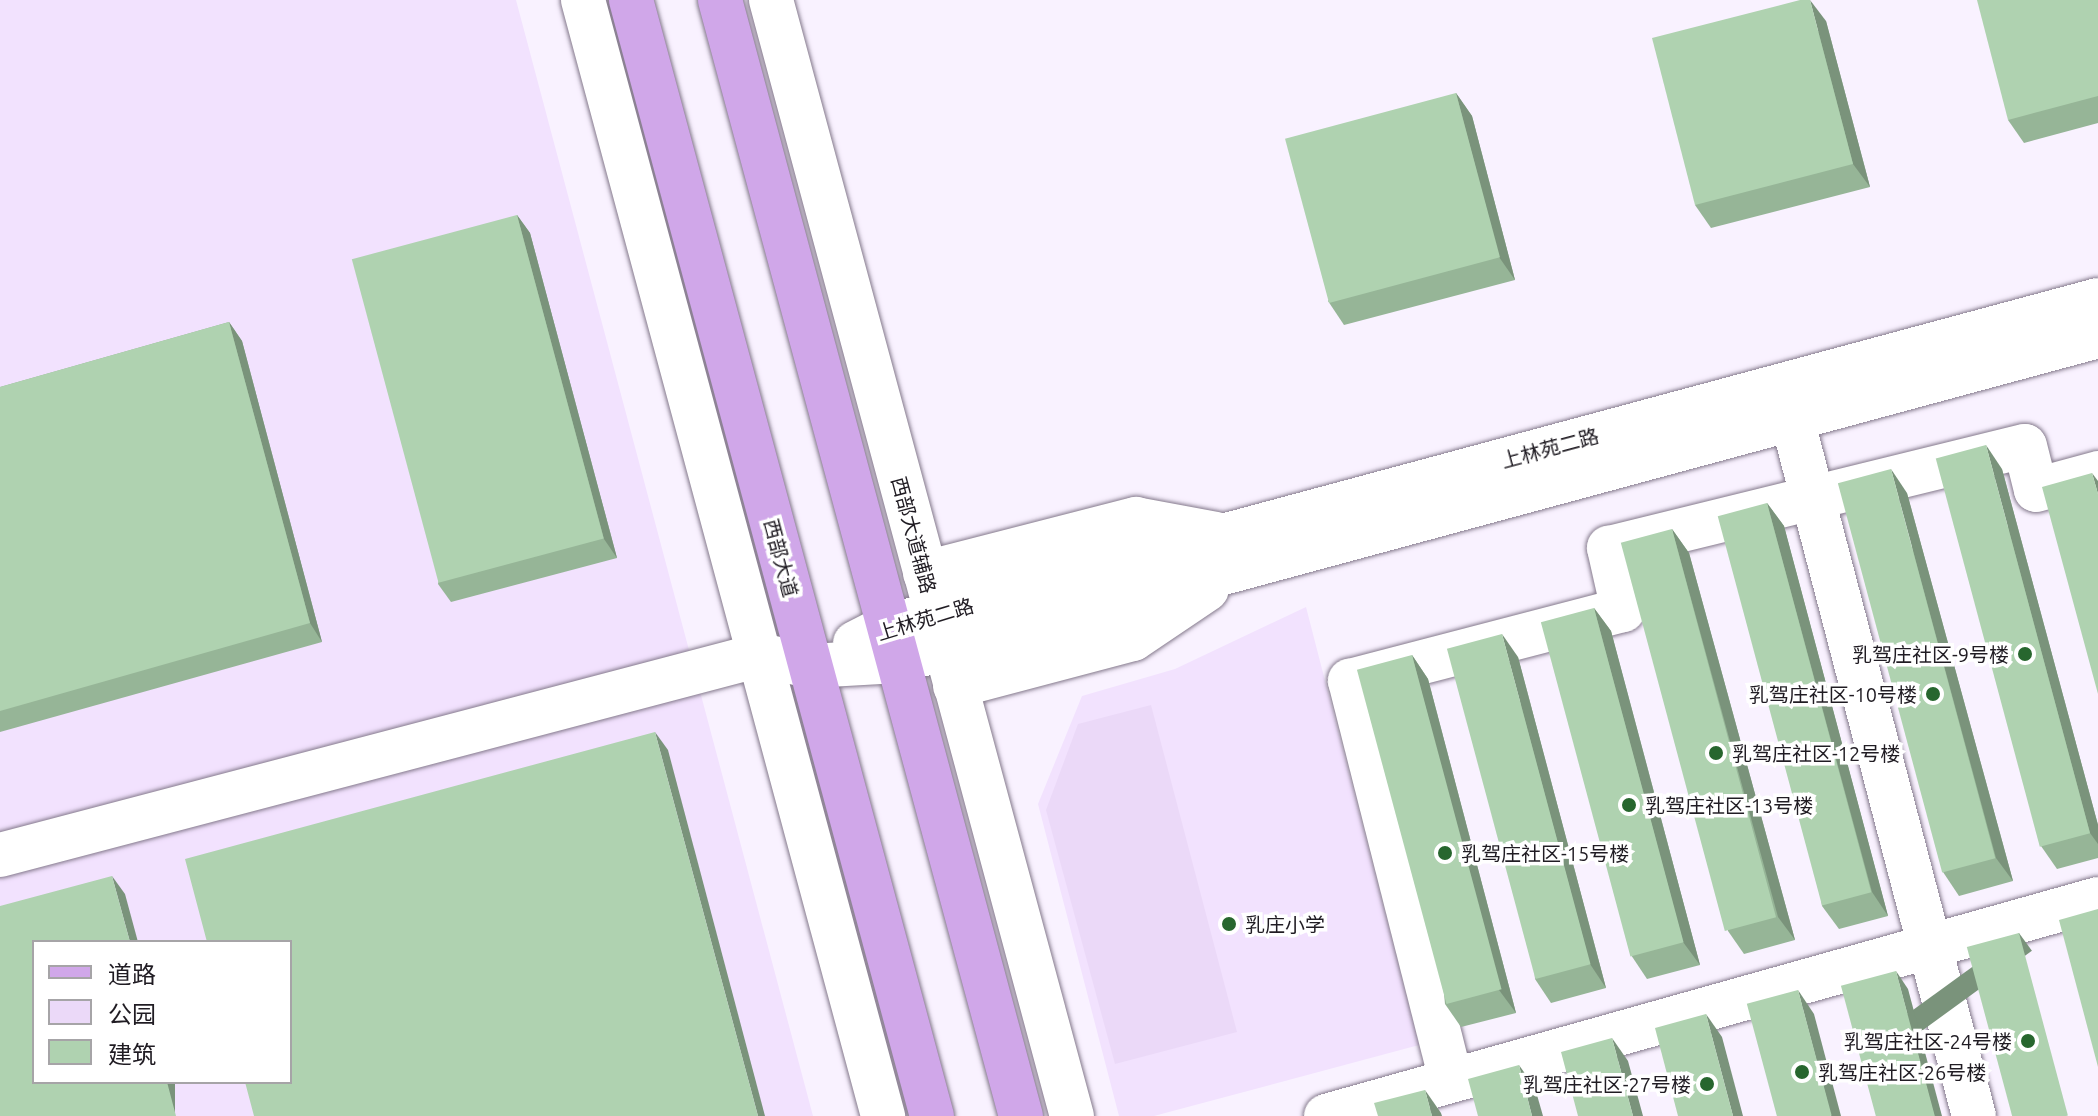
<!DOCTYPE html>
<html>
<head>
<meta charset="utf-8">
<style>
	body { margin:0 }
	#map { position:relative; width:2098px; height:1116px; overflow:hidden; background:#f9f2ff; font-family:Ubuntu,"Noto Sans SC",sans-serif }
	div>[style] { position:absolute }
	.built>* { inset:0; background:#f2e2fe }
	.green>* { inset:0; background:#ebd9f8 }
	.roads { filter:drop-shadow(0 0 2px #84798c) drop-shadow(0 0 2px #84798c) }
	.minor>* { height:44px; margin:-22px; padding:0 22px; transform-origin:22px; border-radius:22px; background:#fff }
	.major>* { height:44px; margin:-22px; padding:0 22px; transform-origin:22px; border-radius:22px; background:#d0a7e9 }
	.wall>* { inset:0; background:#96b597 }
	.shaded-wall>* { inset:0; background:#7a937b; transform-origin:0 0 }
	.building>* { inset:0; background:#afd2b0; transform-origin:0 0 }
	.dots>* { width:22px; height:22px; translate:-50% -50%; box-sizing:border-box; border:4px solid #fff; border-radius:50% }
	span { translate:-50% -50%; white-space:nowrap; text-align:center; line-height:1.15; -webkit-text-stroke:7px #fff; paint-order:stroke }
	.street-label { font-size:20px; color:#201c23 }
	.poi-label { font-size:20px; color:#201c23 }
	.right { translate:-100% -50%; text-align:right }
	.left { translate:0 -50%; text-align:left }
	.legend { position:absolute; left:32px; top:940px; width:260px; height:144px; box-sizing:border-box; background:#fff; border:2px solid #a6a4a7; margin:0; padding:10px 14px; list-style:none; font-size:24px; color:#201c23 }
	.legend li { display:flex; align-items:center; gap:16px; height:40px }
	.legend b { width:40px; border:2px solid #a6a4a7 }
</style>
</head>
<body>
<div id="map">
	<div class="built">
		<i style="clip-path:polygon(evenodd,0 0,516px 0,813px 1116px,0 1116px,0 0,34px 942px,290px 942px,290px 1082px,34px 1082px,34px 942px)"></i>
		<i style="clip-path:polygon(1306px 607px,1419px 1045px,1154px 1116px,1119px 1116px,1038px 804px,1082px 696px,1175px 669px)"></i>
	</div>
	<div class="green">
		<i style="clip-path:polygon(1151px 705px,1237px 1032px,1115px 1064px,1046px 810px,1078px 724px)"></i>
	</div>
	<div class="roads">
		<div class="minor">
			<i style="left:583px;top:0;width:1156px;rotate:74.95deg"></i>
			<i style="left:771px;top:0;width:1156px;rotate:74.91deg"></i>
			<i style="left:1785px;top:392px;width:748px;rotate:75.37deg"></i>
			<i style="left:925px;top:573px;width:218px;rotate:-14.4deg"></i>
			<i style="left:1136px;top:519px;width:81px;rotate:10.6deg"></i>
			<i style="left:855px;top:643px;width:38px;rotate:-27deg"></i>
			<i style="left:889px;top:626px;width:1252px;rotate:-15.09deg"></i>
			<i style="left:955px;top:686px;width:184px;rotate:-14.8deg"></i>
			<i style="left:1133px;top:639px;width:89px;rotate:-34deg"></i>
			<i style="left:0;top:855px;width:786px;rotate:-14.74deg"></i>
			<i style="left:760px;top:655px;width:51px;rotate:12.4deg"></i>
			<i style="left:810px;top:666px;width:88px;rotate:-3.3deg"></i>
			<i style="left:898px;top:661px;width:1243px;rotate:-15.15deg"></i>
			<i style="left:1451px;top:1080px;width:412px;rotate:-104.2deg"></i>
			<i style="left:1350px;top:681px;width:282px;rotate:-14.6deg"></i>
			<i style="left:1623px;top:610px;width:64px;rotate:-102.7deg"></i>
			<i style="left:1609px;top:548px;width:428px;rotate:-13.8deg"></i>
			<i style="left:2025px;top:446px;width:45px;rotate:76deg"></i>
			<i style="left:2036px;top:490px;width:64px;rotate:-15.3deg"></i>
			<i style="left:1326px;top:1116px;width:802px;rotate:-15.7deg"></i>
		</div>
		<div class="major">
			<i style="left:631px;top:0;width:1156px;rotate:74.91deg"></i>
			<i style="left:720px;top:0;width:1156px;rotate:74.91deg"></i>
		</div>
	</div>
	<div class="wall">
		<i style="clip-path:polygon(2098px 0,2098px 123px,2024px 143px,2008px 120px)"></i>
		<i style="clip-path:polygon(1826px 21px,1870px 187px,1711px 228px,1695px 205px)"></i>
		<i style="clip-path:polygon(1456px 93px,1472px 116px,1515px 280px,1344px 325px,1328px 301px)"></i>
		<i style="clip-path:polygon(517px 215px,530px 233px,617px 558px,451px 602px,438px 584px)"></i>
		<i style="clip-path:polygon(229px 322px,242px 341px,322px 642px,0 732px,0 387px)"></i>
		<i style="clip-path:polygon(2002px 469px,2098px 825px,2098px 858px,2057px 869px,2041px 846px)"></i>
		<i style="clip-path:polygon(1907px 493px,2013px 881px,1959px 896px,1943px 872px)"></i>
		<i style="clip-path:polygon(1767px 503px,1784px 526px,1888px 916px,1839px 929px,1822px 906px)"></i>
		<i style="clip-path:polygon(1672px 529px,1689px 553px,1795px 940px,1744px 954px,1728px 931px)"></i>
		<i style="clip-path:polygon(1594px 608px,1611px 631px,1700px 965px,1647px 979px,1631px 955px)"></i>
		<i style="clip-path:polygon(1412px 655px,1428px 679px,1516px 1013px,1461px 1027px,1445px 1004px)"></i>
		<i style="clip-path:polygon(1518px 657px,1606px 988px,1551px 1003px,1535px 979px)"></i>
	</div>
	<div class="shaded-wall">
		<i style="clip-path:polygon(1810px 0,1826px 21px,1870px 187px,1853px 164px)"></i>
		<i style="clip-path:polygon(1456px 93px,1472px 116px,1515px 280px,1499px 257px)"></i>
		<i style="clip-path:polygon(517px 215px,530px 233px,617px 558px,604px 539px)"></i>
		<i style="clip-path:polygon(229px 322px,242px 341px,322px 642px,310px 623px)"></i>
		<i style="clip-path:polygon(1986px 445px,2002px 469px,2098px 825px,2098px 844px,2090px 833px)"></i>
		<i style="clip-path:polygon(1891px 469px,1907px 493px,2013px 881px,1996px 858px)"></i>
		<i style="clip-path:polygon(2092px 473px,2098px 481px,2098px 494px)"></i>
		<i style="clip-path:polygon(1767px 503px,1784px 526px,1888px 916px,1872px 892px)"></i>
		<i style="clip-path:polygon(1672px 529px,1689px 553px,1795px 940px,1778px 917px)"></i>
		<i style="clip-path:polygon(1594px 608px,1611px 631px,1700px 965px,1683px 942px)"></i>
		<i style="clip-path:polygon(1502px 634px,1518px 657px,1606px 988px,1590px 964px)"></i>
		<i style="clip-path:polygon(1412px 655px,1428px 679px,1516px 1013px,1499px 990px)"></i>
		<i style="clip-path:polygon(655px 732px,668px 750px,765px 1116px,758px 1116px)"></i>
		<i style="clip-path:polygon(112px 876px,125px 894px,138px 942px,130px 942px)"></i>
		<i style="left:2019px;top:933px;width:22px;height:189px;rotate:54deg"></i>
		<i style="clip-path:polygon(1896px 971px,1908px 989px,1942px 1116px,1934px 1116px)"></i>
		<i style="clip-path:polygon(1798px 990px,1814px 1014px,1841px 1116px,1831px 1116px)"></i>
		<i style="clip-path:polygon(1706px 1014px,1722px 1037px,1743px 1116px,1733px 1116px)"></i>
		<i style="clip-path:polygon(1612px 1038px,1628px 1061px,1643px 1116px,1633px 1116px)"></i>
		<i style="clip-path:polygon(1519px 1065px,1535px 1088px,1543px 1116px,1532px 1116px)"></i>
		<i style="left:167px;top:1082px;width:8px;height:35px"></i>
		<i style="clip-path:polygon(1425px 1090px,1441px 1113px,1442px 1116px,1432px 1116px)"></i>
	</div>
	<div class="building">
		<i style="clip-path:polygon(1800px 0,1810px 0,1853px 164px,1695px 205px,1652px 38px)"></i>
		<i style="clip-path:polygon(1977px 0,2098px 0,2098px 96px,2008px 120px)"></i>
		<i style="left:1456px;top:93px;width:170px;height:177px;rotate:75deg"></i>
		<i style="left:517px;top:215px;width:335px;height:171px;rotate:75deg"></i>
		<i style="clip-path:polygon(229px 322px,310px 623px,0 711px,0 387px)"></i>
		<i style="left:1986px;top:445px;width:402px;height:52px;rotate:75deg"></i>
		<i style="left:1891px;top:469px;width:403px;height:55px;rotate:75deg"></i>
		<i style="clip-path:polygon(2092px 473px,2098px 494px,2098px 694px,2042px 487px)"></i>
		<i style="left:1767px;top:503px;width:403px;height:51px;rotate:75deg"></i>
		<i style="left:1672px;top:529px;width:402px;height:53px;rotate:75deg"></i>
		<i style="left:1594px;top:608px;width:346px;height:55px;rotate:75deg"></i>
		<i style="left:1502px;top:634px;width:342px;height:57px;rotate:75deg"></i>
		<i style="left:1412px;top:655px;width:346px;height:57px;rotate:75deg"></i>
		<i style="clip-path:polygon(655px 732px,758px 1116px,254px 1116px,245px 1082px,290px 1082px,290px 942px,207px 942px,185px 859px)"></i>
		<i style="clip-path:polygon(112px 876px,130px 942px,34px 942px,34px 1082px,167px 1082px,176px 1116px,0 1116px,0 906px)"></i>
		<i style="clip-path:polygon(2098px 909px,2098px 1067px,2059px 920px)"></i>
		<i style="left:2019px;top:933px;width:189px;height:54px;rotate:75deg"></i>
		<i style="left:1896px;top:971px;width:150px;height:57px;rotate:75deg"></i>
		<i style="left:1798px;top:990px;width:130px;height:53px;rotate:75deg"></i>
		<i style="clip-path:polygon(1706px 1014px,1733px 1116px,1678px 1116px,1655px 1028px)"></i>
		<i style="clip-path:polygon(1612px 1038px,1633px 1116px,1578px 1116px,1561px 1052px)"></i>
		<i style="clip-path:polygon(1519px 1065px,1532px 1116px,1478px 1116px,1468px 1079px)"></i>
		<i style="clip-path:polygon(1425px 1090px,1432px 1116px,1378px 1116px,1374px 1103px)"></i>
	</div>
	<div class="dots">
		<i style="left:2025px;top:654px;background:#27662e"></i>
		<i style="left:1933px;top:694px;background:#27662e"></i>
		<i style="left:1716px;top:753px;background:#27662e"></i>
		<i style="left:1629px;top:805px;background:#27662e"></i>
		<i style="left:1445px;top:853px;background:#27662e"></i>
		<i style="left:1229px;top:924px;background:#27662e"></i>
		<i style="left:2028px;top:1041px;background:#27662e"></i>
		<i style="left:1802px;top:1072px;background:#27662e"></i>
		<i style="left:1707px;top:1084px;background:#27662e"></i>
	</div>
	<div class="street-label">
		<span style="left:1550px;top:448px;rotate:-15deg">上林苑二路</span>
		<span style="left:914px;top:535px;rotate:75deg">西部大道辅路</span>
		<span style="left:781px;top:558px;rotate:75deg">西部大道</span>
		<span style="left:925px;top:619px;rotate:-17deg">上林苑二路</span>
	</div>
	<div class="poi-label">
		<span class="right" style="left:2009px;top:654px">乳驾庄社区-9号楼</span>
		<span class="right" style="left:1917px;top:694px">乳驾庄社区-10号楼</span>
		<span class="left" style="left:1732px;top:753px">乳驾庄社区-12号楼</span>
		<span class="left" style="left:1645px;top:805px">乳驾庄社区-13号楼</span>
		<span class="left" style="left:1461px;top:853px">乳驾庄社区-15号楼</span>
		<span class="left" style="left:1245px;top:924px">乳庄小学</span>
		<span class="right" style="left:2012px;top:1041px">乳驾庄社区-24号楼</span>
		<span class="left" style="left:1818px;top:1072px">乳驾庄社区-26号楼</span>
		<span class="right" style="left:1691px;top:1084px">乳驾庄社区-27号楼</span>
	</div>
	<ul class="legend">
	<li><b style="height:10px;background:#d0a7e9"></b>道路</li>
	<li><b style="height:22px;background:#ebd9f8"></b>公园</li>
	<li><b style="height:22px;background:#afd2b0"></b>建筑</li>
	</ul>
</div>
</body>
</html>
